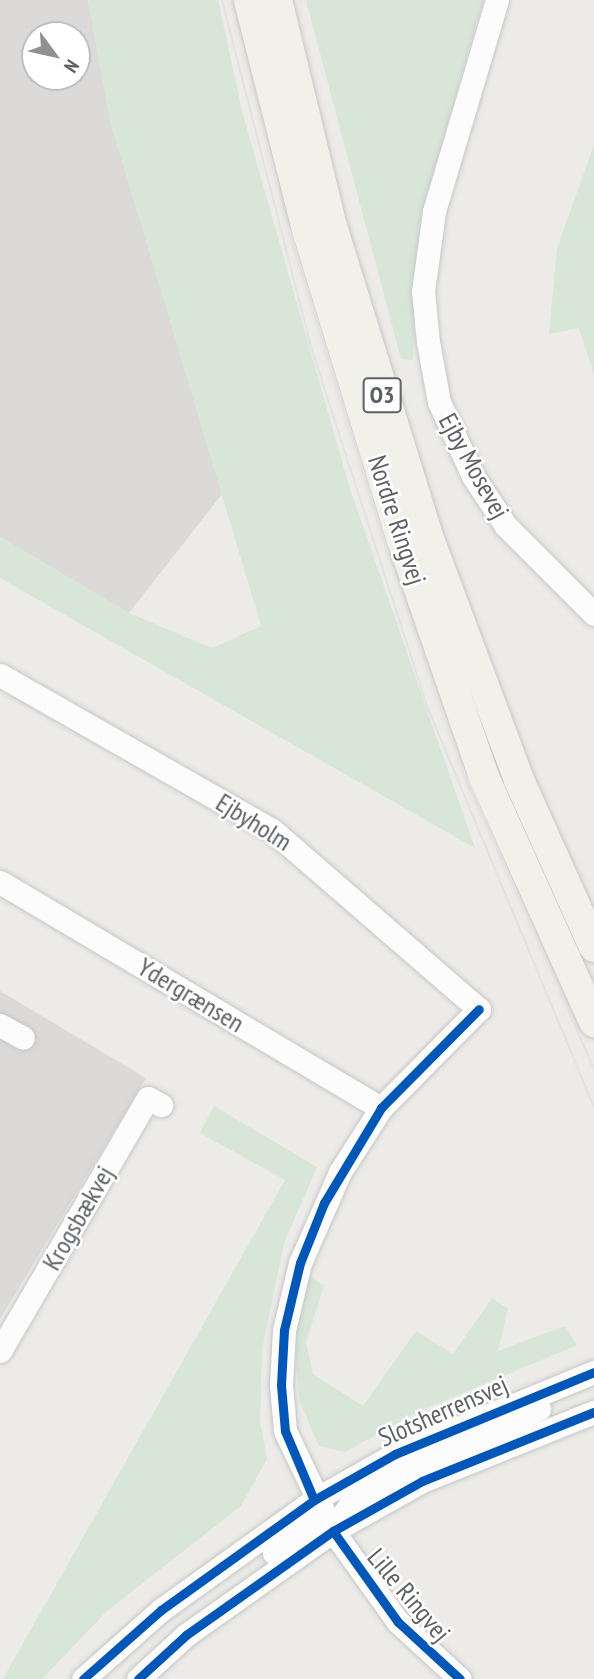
<!DOCTYPE html>
<html>
<head>
<meta charset="utf-8">
<style>
	body { margin:0 }
	#map { position:relative; width:594px; height:1679px; overflow:hidden; background:#ecebe8; font-family:"PT Sans Narrow",sans-serif }
	div>[style] { position:absolute }
	.industrial>* { inset:0; background:#dcdad8 }
	.green>* { inset:0; background:#d7e6d6 }
	.roads { filter:drop-shadow(0 0 2px #c7c7c7) drop-shadow(0 0 2px #c7c7c7) }
	.minor>* { height:23px; margin:-11.5px; padding:0 11.5px; transform-origin:11.5px; border-radius:11.5px; background:#fcfcfc }
	.major>* { height:30px; margin:-15px; padding:0 15px; transform-origin:15px; border-radius:15px; background:#f2f1e9 }
	.tram>* { height:2px; margin:-1px; padding:0 1px; transform-origin:1px; border-radius:1px; background:#e3e2e2 }
	.cycleway>* { height:9px; margin:-4.5px; padding:0 4.5px; transform-origin:4.5px; border-radius:4.5px; background:#0057b8 }
	span { translate:-50% -50%; white-space:nowrap; text-align:center; line-height:1.15; -webkit-text-stroke:5px #fff; paint-order:stroke }
	.shield-label span { padding:2px 5px; background:#fff; border:2px solid; border-radius:5px; -webkit-text-stroke-width:0 }
	.shield-label { font-size:24px; color:#5d6064; font-weight:700 }
	.street-label { font-size:26px; color:#5d6064 }
	.north { position:absolute; left:21px; top:21px; width:70px; height:70px; box-sizing:border-box; background:#fff; border:2px solid #bebfc1; border-radius:50%; rotate:123deg; font-size:19px; font-weight:700; line-height:28px; text-align:center; color:#5d6064 }
	.north::after { content:''; display:block; margin:auto; width:24px; height:32px; background:#8f9192; clip-path:polygon(50% 0,100% 100%,50% 72%,0 100%) }
</style>
</head>
<body>
<div id="map">
	<div class="industrial">
		<i style="clip-path:polygon(evenodd,0 0,88px 0,111px 124px,223px 493px,129px 613px,0 537px,0 0,35px 35px,77px 35px,77px 77px,35px 77px,35px 35px)"></i>
		<i style="clip-path:polygon(0 991px,146px 1078px,0 1319px)"></i>
	</div>
	<div class="green">
		<i style="clip-path:polygon(88px 0,218px 0,243px 115px,350px 489px,475px 848px,0 578px,0 537px,129px 613px,212px 648px,261px 626px,111px 124px)"></i>
		<i style="clip-path:polygon(306px 0,483px 0,419px 224px,413px 360px,401px 359px)"></i>
		<i style="clip-path:polygon(594px 145px,594px 375px,579px 328px,549px 334px,557px 248px)"></i>
		<i style="clip-path:polygon(214px 1106px,317px 1167px,284px 1243px,262px 1350px,260px 1421px,267px 1459px,241px 1506px,107px 1611px,42px 1679px,3px 1679px,285px 1180px,200px 1133px)"></i>
		<i style="clip-path:polygon(308px 1274px,324px 1286px,306px 1342px,313px 1374px,363px 1406px,416px 1331px,453px 1354px,492px 1298px,508px 1309px,498px 1351px,565px 1326px,577px 1345px,415px 1413px,345px 1452px,319px 1446px,299px 1400px,295px 1345px)"></i>
	</div>
	<div class="roads">
		<div class="minor">
			<i style="left:497px;top:0;width:221px;rotate:106.6deg"></i>
			<i style="left:434px;top:212px;width:80px;rotate:97.9deg"></i>
			<i style="left:423px;top:291px;width:51px;rotate:84.4deg"></i>
			<i style="left:428px;top:342px;width:61px;rotate:79.6deg"></i>
			<i style="left:439px;top:402px;width:81px;rotate:65.3deg"></i>
			<i style="left:473px;top:476px;width:60px;rotate:56.6deg"></i>
			<i style="left:506px;top:526px;width:124px;rotate:45deg"></i>
			<i style="left:0;top:675px;width:313px;rotate:29.7deg"></i>
			<i style="left:272px;top:830px;width:274px;rotate:40.9deg"></i>
			<i style="left:479px;top:1009px;width:139px;rotate:134.7deg"></i>
			<i style="left:381px;top:1108px;width:76px;rotate:122.6deg"></i>
			<i style="left:340px;top:1172px;width:99px;rotate:113.7deg"></i>
			<i style="left:300px;top:1263px;width:69px;rotate:103.4deg"></i>
			<i style="left:284px;top:1330px;width:55px;rotate:93.1deg"></i>
			<i style="left:281px;top:1385px;width:46px;rotate:85deg"></i>
			<i style="left:285px;top:1431px;width:111px;rotate:64.4deg"></i>
			<i style="left:333px;top:1531px;width:112px;rotate:54.5deg"></i>
			<i style="left:398px;top:1622px;width:84px;rotate:42.6deg"></i>
			<i style="left:0;top:882px;width:443px;rotate:30.7deg"></i>
			<i style="left:0;top:1025px;width:26px;rotate:29deg"></i>
			<i style="left:0;top:1351px;width:293px;rotate:-59.7deg"></i>
			<i style="left:148px;top:1098px;width:15px;rotate:28deg"></i>
			<i style="left:334px;top:1528px;width:37px;rotate:-56deg"></i>
			<i style="left:355px;top:1497px;width:204px;rotate:-25.6deg"></i>
			<i style="left:274px;top:1553px;width:45px;rotate:-40.5deg"></i>
			<i style="left:308px;top:1524px;width:25px;rotate:-76deg"></i>
			<i style="left:83px;top:1679px;width:104px;rotate:-41.5deg"></i>
			<i style="left:161px;top:1610px;width:188px;rotate:-35.7deg"></i>
			<i style="left:314px;top:1500px;width:93px;rotate:-29.6deg"></i>
			<i style="left:395px;top:1454px;width:215px;rotate:-22.4deg"></i>
			<i style="left:138px;top:1679px;width:65px;rotate:-42.5deg"></i>
			<i style="left:186px;top:1635px;width:180px;rotate:-35.3deg"></i>
			<i style="left:333px;top:1531px;width:102px;rotate:-29.3deg"></i>
			<i style="left:422px;top:1481px;width:185px;rotate:-21.9deg"></i>
		</div>
		<div class="major">
			<i style="left:249px;top:0;width:240px;rotate:75.8deg"></i>
			<i style="left:308px;top:233px;width:321px;rotate:73deg"></i>
			<i style="left:402px;top:540px;width:251px;rotate:70.9deg"></i>
			<i style="left:484px;top:777px;width:269px;rotate:65.8deg"></i>
			<i style="left:277px;top:0;width:229px;rotate:76.4deg"></i>
			<i style="left:331px;top:223px;width:331px;rotate:72.8deg"></i>
			<i style="left:429px;top:539px;width:257px;rotate:69.5deg"></i>
			<i style="left:519px;top:780px;width:183px;rotate:65.8deg"></i>
		</div>
	</div>
	<div class="tram">
		<i style="left:222px;top:0;width:358px;rotate:75.6deg"></i>
		<i style="left:311px;top:347px;width:377px;rotate:72.1deg"></i>
		<i style="left:427px;top:706px;width:435px;rotate:67.4deg"></i>
		<i style="left:264px;top:133px;width:56px;rotate:75.5deg"></i>
		<i style="left:289px;top:228px;width:339px;rotate:73deg"></i>
		<i style="left:403px;top:599px;width:180px;rotate:70.6deg"></i>
		<i style="left:463px;top:769px;width:327px;rotate:66.4deg"></i>
	</div>
	<div class="cycleway">
		<i style="left:314px;top:1500px;width:75px;rotate:-112.8deg"></i>
		<i style="left:285px;top:1431px;width:46px;rotate:-95deg"></i>
		<i style="left:281px;top:1385px;width:55px;rotate:-86.9deg"></i>
		<i style="left:284px;top:1330px;width:69px;rotate:-76.6deg"></i>
		<i style="left:300px;top:1263px;width:65px;rotate:-68.2deg"></i>
		<i style="left:324px;top:1203px;width:111px;rotate:-59deg"></i>
		<i style="left:381px;top:1108px;width:139px;rotate:-45.3deg"></i>
		<i style="left:333px;top:1531px;width:112px;rotate:54.5deg"></i>
		<i style="left:398px;top:1622px;width:84px;rotate:42.6deg"></i>
		<i style="left:83px;top:1679px;width:104px;rotate:-41.5deg"></i>
		<i style="left:161px;top:1610px;width:188px;rotate:-35.7deg"></i>
		<i style="left:314px;top:1500px;width:93px;rotate:-29.6deg"></i>
		<i style="left:395px;top:1454px;width:215px;rotate:-22.4deg"></i>
		<i style="left:138px;top:1679px;width:65px;rotate:-42.5deg"></i>
		<i style="left:186px;top:1635px;width:180px;rotate:-35.3deg"></i>
		<i style="left:333px;top:1531px;width:102px;rotate:-29.3deg"></i>
		<i style="left:422px;top:1481px;width:185px;rotate:-21.9deg"></i>
	</div>
	<div class="shield-label">
		<span style="left:382px;top:395px">O3</span>
	</div>
	<div class="street-label">
		<span style="left:474px;top:466px;rotate:61deg">Ejby Mosevej</span>
		<span style="left:397px;top:520px;rotate:72deg">Nordre Ringvej</span>
		<span style="left:254px;top:822px;rotate:32deg">Ejbyholm</span>
		<span style="left:191px;top:995px;rotate:31deg">Ydergrænsen</span>
		<span style="left:78px;top:1218px;rotate:-60deg">Krogsbækvej</span>
		<span style="left:443px;top:1411px;rotate:-24deg">Slotsherrensvej</span>
		<span style="left:409px;top:1595px;rotate:50deg">Lille Ringvej</span>
	</div>
	<div class="north">N</div>
</div>
</body>
</html>
